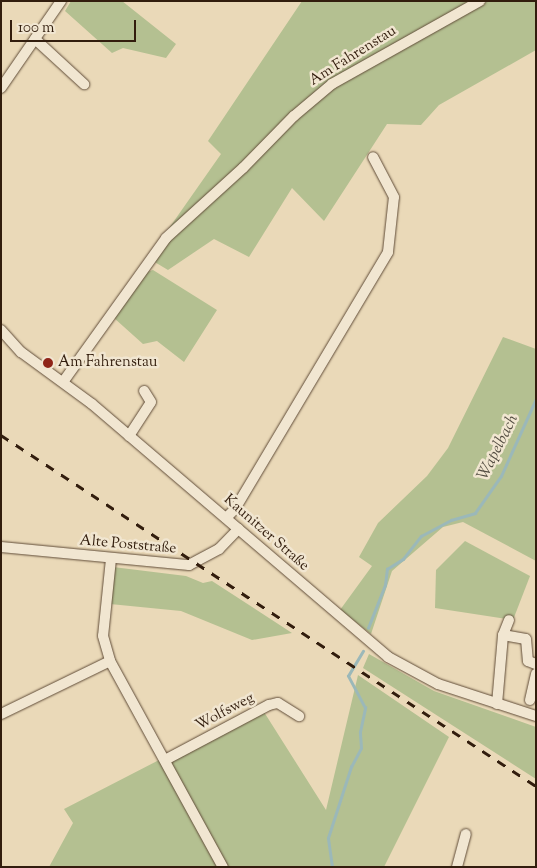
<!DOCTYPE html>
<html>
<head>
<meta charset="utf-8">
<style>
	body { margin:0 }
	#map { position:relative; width:537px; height:868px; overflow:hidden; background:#ead9b8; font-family:"Sorts Mill Goudy",serif }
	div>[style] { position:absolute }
	.green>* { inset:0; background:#b4c091 }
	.stream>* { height:2.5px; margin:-1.25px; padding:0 1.25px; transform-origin:1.25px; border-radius:1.25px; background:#9bb8b9 }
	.roads { filter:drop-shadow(0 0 1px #604c38) drop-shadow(0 0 1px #604c38) }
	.minor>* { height:10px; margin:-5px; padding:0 5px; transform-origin:5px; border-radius:5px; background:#f1e6d1 }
	.rail>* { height:2.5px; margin-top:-1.25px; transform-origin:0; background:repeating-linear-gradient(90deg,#321d0d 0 9px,transparent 0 18px) }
	.dots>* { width:14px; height:14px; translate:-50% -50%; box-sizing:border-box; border:2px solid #f1e6d1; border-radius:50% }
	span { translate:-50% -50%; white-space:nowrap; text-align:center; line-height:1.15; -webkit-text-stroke:5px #f1e6d1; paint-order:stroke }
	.street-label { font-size:15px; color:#321d0d }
	.poi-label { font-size:15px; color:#321d0d }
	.left { translate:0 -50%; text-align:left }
	.water-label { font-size:16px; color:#524c41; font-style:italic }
	.frame { position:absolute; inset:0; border:2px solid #321d0d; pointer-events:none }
	.scale { position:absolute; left:10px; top:20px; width:126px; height:22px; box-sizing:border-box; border:2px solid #321d0d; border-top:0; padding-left:6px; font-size:15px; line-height:18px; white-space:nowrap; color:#321d0d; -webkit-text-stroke:4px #f1e6d1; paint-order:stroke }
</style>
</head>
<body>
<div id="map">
	<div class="green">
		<i style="clip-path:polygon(71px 1px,122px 1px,176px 44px,166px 58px,123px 48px,112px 53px,65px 11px)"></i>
		<i style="clip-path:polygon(302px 1px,536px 1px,536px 50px,439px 105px,421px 125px,387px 124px,324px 221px,292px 188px,249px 257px,214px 239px,168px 270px,153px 261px,167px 231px,221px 154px,208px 141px)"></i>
		<i style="clip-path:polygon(153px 270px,217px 310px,184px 362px,157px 341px,143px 344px,114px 318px,147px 272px)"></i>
		<i style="clip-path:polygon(503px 337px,536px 349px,536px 561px,463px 522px,443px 527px,392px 571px,371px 634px,340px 610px,372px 566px,359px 557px,378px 523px,427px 476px,448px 448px)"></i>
		<i style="clip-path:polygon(465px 541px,530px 576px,513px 620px,435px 608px,436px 570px)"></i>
		<i style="clip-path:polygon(113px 567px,186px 576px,203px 583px,212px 581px,292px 633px,252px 640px,181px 611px,110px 604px)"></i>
		<i style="clip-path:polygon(369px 654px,434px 691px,536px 727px,536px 779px,363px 668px)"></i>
		<i style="clip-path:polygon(358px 675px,449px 737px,384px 867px,228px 867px,171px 765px,172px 760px,264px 712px,326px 810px)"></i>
		<i style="clip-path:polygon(161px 759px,219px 867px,49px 867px,73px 823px,64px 809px)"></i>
	</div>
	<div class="stream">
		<i style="left:368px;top:628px;width:46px;rotate:-68.4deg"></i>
		<i style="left:385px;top:585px;width:16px;rotate:-83deg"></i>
		<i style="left:387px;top:569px;width:19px;rotate:-32deg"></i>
		<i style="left:403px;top:559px;width:29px;rotate:-52deg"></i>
		<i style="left:421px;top:536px;width:34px;rotate:-28deg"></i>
		<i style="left:451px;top:520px;width:25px;rotate:-16deg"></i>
		<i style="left:475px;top:513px;width:45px;rotate:-54.9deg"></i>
		<i style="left:501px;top:476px;width:85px;rotate:-65.6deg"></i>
		<i style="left:332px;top:867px;width:29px;rotate:-98deg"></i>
		<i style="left:328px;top:838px;width:75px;rotate:-72.1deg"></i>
		<i style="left:351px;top:767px;width:21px;rotate:-62deg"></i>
		<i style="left:361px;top:748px;width:16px;rotate:-94deg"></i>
		<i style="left:360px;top:732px;width:25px;rotate:-78deg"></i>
		<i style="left:365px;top:708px;width:36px;rotate:-118deg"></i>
		<i style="left:348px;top:676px;width:29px;rotate:-59deg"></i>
	</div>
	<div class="roads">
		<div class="minor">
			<i style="left:35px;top:39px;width:67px;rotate:42.6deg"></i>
			<i style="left:1px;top:88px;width:106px;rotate:-55.4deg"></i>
			<i style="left:1px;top:330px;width:30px;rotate:48deg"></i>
			<i style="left:21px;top:352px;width:88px;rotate:36.2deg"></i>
			<i style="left:92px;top:404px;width:389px;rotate:40.5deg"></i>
			<i style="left:388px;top:657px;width:57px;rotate:28.4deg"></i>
			<i style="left:438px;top:684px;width:103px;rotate:18.1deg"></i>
			<i style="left:63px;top:382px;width:177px;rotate:-54.4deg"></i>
			<i style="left:166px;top:238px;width:104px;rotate:-42.3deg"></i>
			<i style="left:243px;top:168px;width:73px;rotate:-45.6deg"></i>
			<i style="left:294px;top:116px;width:50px;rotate:-40.1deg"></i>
			<i style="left:332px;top:84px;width:170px;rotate:-29.3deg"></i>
			<i style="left:129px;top:436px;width:40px;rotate:-57.1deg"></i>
			<i style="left:151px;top:402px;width:13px;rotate:-122deg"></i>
			<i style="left:226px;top:518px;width:13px;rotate:-45deg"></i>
			<i style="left:235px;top:509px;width:299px;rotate:-59.2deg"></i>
			<i style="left:388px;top:252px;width:55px;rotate:-83.8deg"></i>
			<i style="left:394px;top:197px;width:45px;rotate:-117.7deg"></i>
			<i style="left:1px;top:547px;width:189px;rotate:5.5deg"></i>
			<i style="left:189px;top:565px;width:34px;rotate:-28deg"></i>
			<i style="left:219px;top:549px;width:28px;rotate:-46deg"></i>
			<i style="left:111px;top:559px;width:77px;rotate:95.9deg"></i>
			<i style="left:103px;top:636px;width:26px;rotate:74deg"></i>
			<i style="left:110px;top:661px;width:235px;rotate:61.3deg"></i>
			<i style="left:503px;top:635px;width:16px;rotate:-68deg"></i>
			<i style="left:530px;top:700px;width:27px;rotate:-77deg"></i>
			<i style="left:497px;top:704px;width:69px;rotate:-85deg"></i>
			<i style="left:503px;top:635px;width:23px;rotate:10deg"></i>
			<i style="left:526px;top:639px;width:22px;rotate:85deg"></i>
			<i style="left:528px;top:661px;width:9px;rotate:21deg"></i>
			<i style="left:1px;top:714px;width:121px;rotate:-25.9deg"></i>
			<i style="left:165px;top:760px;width:118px;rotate:-27.9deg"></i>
			<i style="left:269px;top:705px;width:9px;rotate:-13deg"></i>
			<i style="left:278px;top:703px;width:25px;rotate:32deg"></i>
			<i style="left:457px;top:867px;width:34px;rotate:-75deg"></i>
		</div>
	</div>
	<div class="rail">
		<i style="left:1px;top:435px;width:640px;rotate:33.27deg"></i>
	</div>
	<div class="dots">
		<i style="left:48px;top:363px;background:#8f2418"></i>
	</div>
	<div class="street-label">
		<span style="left:353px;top:56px;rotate:-32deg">Am Fahrenstau</span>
		<span style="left:266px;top:533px;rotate:41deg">Kaunitzer Straße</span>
		<span style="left:128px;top:545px;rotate:5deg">Alte Poststraße</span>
		<span style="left:225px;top:712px;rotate:-28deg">Wolfsweg</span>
	</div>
	<div class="poi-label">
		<span class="left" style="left:58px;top:363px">Am Fahrenstau</span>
	</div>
	<div class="water-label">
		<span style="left:499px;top:448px;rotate:-63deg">Wapelbach</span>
	</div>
	<div class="frame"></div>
	<div class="scale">100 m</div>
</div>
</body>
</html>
